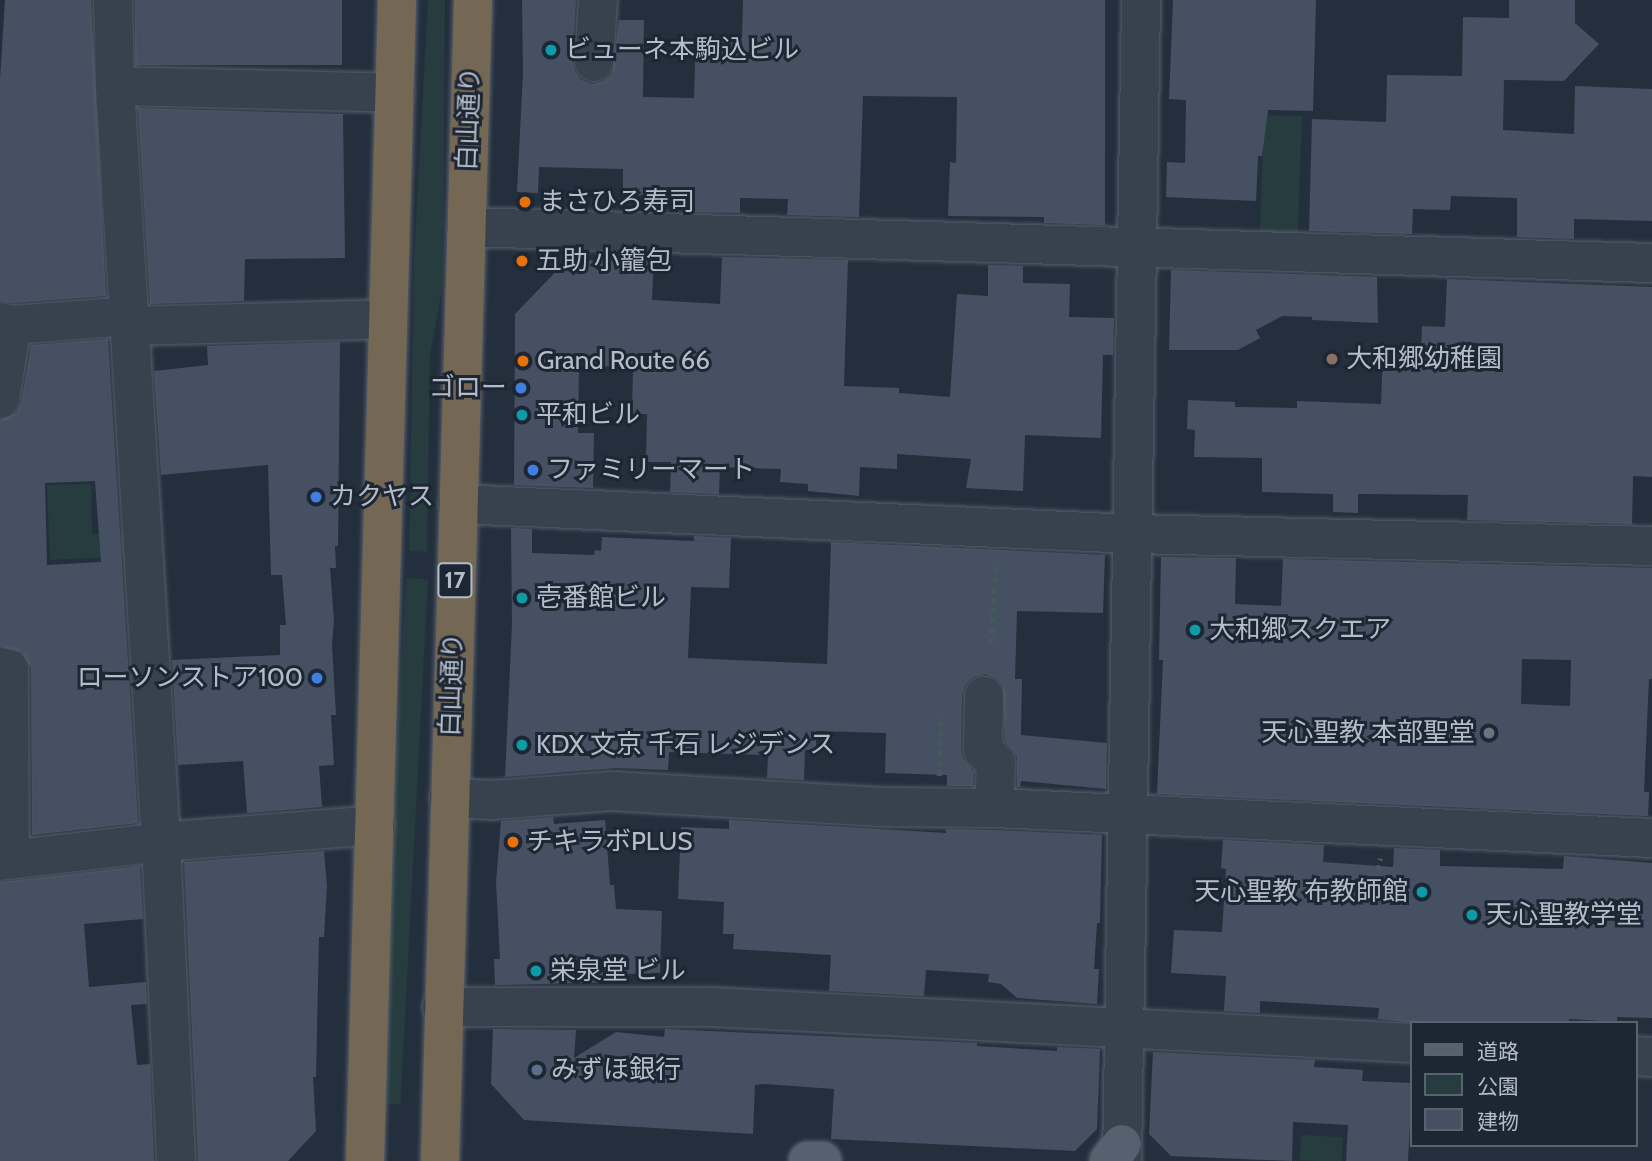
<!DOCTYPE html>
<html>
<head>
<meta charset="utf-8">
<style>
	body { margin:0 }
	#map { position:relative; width:1652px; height:1161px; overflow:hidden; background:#242f3e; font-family:Cabin,"Noto Sans JP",sans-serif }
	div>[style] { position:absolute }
	.green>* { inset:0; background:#263c3f; transform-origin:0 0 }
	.building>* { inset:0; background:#455162; transform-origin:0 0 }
	.path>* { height:4.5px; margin-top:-2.25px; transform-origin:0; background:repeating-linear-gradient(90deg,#44595c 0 5px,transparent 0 10px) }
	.roads { filter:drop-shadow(0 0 2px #565f6c) drop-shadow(0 0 2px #565f6c) }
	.minor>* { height:38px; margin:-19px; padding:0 19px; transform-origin:19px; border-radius:19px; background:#38414e }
	.major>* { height:38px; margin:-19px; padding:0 19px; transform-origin:19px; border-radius:19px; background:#56606e }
	.highway>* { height:38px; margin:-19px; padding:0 19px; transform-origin:19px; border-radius:19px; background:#746855 }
	.dots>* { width:19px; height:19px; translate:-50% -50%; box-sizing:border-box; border:4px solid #1d2633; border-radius:50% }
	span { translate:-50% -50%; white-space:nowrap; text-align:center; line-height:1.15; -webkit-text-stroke:6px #1d2633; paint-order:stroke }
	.shield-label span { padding:2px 5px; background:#1d2633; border:2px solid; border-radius:5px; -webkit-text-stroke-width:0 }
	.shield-label { font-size:24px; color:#b4bcc9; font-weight:700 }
	.poi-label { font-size:26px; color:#b4bcc9 }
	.left { translate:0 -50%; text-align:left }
	.right { translate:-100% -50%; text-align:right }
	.street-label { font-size:26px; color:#b4bcc9 }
	.legend { position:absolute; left:1410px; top:1021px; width:228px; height:126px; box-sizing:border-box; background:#1d2633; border:2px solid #59626f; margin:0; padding:9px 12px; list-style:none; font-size:21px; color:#b4bcc9 }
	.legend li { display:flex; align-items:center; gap:14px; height:35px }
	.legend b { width:35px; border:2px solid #59626f }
</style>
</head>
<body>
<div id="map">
	<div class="green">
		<i style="clip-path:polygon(428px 0,445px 0,443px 283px,430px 356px,427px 552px,409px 551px,414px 261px)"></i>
		<i style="left:1264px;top:115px;width:38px;height:119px;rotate:2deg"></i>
		<i style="clip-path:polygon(91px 484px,92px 534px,132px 533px,134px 556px,50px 560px,47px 485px)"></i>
		<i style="left:406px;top:578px;width:22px;height:526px;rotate:3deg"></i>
		<i style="left:1301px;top:1135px;width:42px;height:25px;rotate:3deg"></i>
	</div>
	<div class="building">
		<i style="clip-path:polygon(5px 0,91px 0,106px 296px,14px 303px,0 301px,0 80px)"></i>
		<i style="left:135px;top:0;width:207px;height:65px"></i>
		<i style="clip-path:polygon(522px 0,576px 0,572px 61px,575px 72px,581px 80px,592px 84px,604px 81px,612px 74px,619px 20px,644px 20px,643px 97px,694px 98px,696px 36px,742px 38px,743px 0,1105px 0,1105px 225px,1044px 223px,1044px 217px,948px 216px,950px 162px,956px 163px,957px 97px,863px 96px,859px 217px,787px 215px,788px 199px,740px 198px,740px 213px,687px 212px,687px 196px,623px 195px,623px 169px,539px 167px,538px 193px,517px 192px,523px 73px)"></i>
		<i style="clip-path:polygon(1173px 0,1316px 0,1313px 111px,1268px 110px,1262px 156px,1258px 156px,1256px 201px,1166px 197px,1167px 162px,1185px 163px,1186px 100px,1169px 99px)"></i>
		<i style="clip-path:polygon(1509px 0,1575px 0,1575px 23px,1599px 44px,1564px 81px,1504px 80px,1503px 130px,1574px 134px,1575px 86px,1652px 89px,1652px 221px,1574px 219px,1574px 239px,1517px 237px,1517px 198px,1451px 196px,1450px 210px,1413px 209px,1412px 234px,1309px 231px,1312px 119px,1386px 122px,1387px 75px,1462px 76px,1463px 17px,1509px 18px)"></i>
		<i style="clip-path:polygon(138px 108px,343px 114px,345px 258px,245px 259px,244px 301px,150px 304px)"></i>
		<i style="clip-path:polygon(601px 253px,654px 256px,652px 300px,720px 304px,722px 257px,848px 260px,844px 386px,899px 388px,899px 393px,950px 397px,957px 294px,988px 296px,988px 265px,1023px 266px,1023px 283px,1070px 284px,1069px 317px,1114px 318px,1113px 355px,1103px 355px,1101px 438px,1025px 435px,1023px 491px,966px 488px,971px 459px,897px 454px,897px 469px,860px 467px,859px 496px,808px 491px,808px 484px,780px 482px,781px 469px,720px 467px,719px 494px,670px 492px,671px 462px,646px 462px,647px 414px,632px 414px,633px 368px,579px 365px,578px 433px,594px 433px,593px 488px,514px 485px,515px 314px,568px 259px,601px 261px)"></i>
		<i style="clip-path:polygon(1171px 270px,1377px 277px,1378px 323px,1312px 320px,1312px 317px,1282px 316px,1256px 330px,1260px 338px,1238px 350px,1169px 350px)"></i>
		<i style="clip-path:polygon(1447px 279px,1652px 287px,1652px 477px,1633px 476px,1632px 524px,1467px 520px,1468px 495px,1358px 494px,1358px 513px,1333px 512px,1333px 494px,1262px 492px,1262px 458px,1194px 457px,1195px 430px,1187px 429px,1188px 400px,1235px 402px,1235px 407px,1297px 408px,1297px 401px,1381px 404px,1383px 351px,1421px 352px,1422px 326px,1445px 327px)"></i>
		<i style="clip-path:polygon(evenodd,108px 339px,138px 823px,32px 835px,31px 668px,22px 652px,0 646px,0 420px,16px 413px,21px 403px,31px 345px,108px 339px,95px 481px,101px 562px,47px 565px,45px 483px,95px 481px)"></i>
		<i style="clip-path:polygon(340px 342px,338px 546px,335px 546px,336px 568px,330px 568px,334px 620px,332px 645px,336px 715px,331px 715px,334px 765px,319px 766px,322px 807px,247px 813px,243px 761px,178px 765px,172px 660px,280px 655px,280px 625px,286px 625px,282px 575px,271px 575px,268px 465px,161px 475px,154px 371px,208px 365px,207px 346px)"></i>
		<i style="clip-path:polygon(511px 528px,532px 529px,532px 553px,594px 555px,595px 550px,601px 551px,602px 537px,694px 541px,694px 536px,731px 538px,729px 588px,691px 587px,688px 658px,827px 664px,831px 542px,1105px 555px,1103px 613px,1017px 611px,1015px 679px,1022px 679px,1021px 735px,1107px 743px,1106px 789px,1021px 781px,1020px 787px,1017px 787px,1017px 756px,1005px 741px,1003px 686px,996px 678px,985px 674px,973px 677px,965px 685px,962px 696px,961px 750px,963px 759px,974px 772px,973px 786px,947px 786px,947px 775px,885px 773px,886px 733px,816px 731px,816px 750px,805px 750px,804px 780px,767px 778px,768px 755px,669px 752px,668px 770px,615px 768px,505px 777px,512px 624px)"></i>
		<i style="clip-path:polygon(evenodd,1161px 557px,1236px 558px,1235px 604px,1281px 606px,1283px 559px,1652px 568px,1652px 679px,1649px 679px,1644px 792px,1649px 792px,1648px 816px,1157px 794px,1163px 660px,1159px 660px,1161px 557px,1522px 659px,1571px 660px,1570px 706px,1521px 704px,1522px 659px)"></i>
		<i style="clip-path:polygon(553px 817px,554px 824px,605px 820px,610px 885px,614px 885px,616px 909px,662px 911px,660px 973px,625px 974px,626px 982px,495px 985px,494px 959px,500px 959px,496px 882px,501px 821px)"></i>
		<i style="clip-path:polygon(729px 820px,946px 833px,946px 829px,993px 830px,1102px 835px,1100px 923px,1097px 923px,1094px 969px,1099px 969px,1097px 1004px,1017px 998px,1001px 984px,988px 982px,989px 974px,926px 970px,924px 996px,829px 991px,831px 955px,733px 949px,734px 934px,723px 934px,724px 902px,678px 899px,681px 827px,729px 829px)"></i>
		<i style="clip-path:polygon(1223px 840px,1324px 845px,1323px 862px,1393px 867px,1394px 848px,1440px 850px,1440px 866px,1563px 869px,1564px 856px,1652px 863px,1652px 1018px,1617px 1017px,1617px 1022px,1569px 1019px,1569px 1023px,1418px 1023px,1378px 1019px,1379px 1008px,1260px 1001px,1260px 1013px,1224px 1011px,1226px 976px,1171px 973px,1174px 930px,1222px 932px,1226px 869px,1221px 868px)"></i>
		<i style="clip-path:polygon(324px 851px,327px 886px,324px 937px,319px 937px,316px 1077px,313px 1077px,316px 1131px,288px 1161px,198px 1161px,184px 862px)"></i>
		<i style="clip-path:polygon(140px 866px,143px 919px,84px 924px,89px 987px,146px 982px,147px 1004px,131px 1005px,137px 1065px,150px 1064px,154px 1161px,0 1161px,0 882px)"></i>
		<i style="clip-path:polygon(493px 1029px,576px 1030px,574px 1058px,616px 1032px,664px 1037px,665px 1029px,977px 1043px,977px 1046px,1057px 1051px,1057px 1047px,1100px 1049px,1097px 1129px,1075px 1151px,831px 1139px,834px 1089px,765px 1084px,755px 1085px,753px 1134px,524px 1120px,491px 1084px)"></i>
		<i style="clip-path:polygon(1153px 1052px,1315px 1060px,1314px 1067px,1363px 1070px,1362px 1081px,1412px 1083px,1408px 1161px,1346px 1161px,1348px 1125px,1293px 1122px,1292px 1161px,1171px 1156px,1149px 1134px)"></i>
	</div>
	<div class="path">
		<i style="left:991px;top:643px;width:82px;rotate:-86.5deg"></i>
		<i style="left:939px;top:776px;width:61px;rotate:-88.1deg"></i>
		<i style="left:1376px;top:890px;width:32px;rotate:-83deg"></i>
	</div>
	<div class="roads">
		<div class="minor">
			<i style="left:113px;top:0;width:86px;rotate:88.7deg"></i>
			<i style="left:115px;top:86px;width:757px;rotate:86.52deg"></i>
			<i style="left:161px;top:842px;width:319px;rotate:87.3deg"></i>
			<i style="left:594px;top:62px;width:62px;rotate:-86.3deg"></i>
			<i style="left:115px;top:86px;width:280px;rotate:1.4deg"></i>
			<i style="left:466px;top:227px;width:1187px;rotate:1.74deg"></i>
			<i style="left:0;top:322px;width:12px;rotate:14deg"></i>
			<i style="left:12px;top:325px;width:116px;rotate:-4.4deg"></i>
			<i style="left:129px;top:326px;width:259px;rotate:-1.5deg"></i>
			<i style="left:0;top:399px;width:75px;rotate:-80.8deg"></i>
			<i style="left:458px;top:504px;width:676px;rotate:2.54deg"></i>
			<i style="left:1133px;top:534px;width:519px;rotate:1.32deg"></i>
			<i style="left:0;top:667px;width:9px;rotate:13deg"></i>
			<i style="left:9px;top:669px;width:191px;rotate:89.7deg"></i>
			<i style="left:984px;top:696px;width:54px;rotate:91.1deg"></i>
			<i style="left:983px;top:750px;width:18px;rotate:45deg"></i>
			<i style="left:996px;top:763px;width:45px;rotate:92.5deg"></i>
			<i style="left:449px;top:798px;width:43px;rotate:2.7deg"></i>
			<i style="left:492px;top:800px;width:120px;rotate:-4.3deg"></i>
			<i style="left:612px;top:791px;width:270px;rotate:3.4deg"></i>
			<i style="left:882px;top:807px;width:112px;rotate:0.5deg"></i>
			<i style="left:994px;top:808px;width:659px;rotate:2.61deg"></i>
			<i style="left:0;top:861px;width:162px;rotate:-6.7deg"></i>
			<i style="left:161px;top:842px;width:215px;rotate:-4.5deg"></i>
			<i style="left:442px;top:1007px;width:270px"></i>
			<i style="left:712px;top:1007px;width:701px;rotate:2.94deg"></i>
			<i style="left:1636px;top:1056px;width:16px;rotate:4deg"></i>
			<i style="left:1122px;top:1161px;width:1161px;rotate:-89.06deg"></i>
		</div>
		<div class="major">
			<i style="left:808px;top:1161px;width:14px"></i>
			<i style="left:1109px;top:1161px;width:21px;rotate:-53deg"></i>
		</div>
		<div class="highway">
			<i style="left:365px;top:1161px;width:1161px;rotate:-88.42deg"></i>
			<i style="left:440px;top:1161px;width:1161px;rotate:-88.37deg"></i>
		</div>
	</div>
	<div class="dots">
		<i style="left:551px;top:50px;background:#0f9aa8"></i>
		<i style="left:525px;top:202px;background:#e8710a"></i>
		<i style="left:522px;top:261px;background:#e8710a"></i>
		<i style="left:1332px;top:359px;background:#8d6e63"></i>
		<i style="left:523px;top:361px;background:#e8710a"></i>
		<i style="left:521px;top:388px;background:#3f7fe0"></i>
		<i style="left:522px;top:415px;background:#0f9aa8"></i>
		<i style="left:533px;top:470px;background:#3f7fe0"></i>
		<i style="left:316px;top:497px;background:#3f7fe0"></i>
		<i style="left:522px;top:598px;background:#0f9aa8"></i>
		<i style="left:1195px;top:630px;background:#0f9aa8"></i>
		<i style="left:317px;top:678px;background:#3f7fe0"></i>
		<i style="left:1489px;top:733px;background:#6b7280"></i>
		<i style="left:522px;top:745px;background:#0f9aa8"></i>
		<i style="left:513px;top:842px;background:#e8710a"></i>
		<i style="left:1422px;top:892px;background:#0f9aa8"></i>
		<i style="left:1472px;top:915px;background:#0f9aa8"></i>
		<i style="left:536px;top:971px;background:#0f9aa8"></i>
		<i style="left:537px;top:1070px;background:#5c6f8a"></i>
	</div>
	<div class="shield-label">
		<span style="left:455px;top:580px">17</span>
	</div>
	<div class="poi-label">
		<span class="left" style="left:565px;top:50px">ビューネ本駒込ビル</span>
		<span class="left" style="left:539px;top:202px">まさひろ寿司</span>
		<span class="left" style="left:536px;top:261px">五助 小籠包</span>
		<span class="left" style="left:1346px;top:359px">大和郷幼稚園</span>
		<span class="left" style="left:537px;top:361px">Grand Route 66</span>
		<span class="right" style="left:507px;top:388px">ゴロー</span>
		<span class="left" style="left:536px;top:415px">平和ビル</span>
		<span class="left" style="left:547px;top:470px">ファミリーマート</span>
		<span class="left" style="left:330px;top:497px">カクヤス</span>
		<span class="left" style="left:536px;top:598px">壱番館ビル</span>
		<span class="left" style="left:1209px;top:630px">大和郷スクエア</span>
		<span class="right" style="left:303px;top:678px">ローソンストア100</span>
		<span class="right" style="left:1475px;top:733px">天心聖教 本部聖堂</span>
		<span class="left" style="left:536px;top:745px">KDX 文京 千石 レジデンス</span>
		<span class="left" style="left:527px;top:842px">チキラボPLUS</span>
		<span class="right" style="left:1408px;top:892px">天心聖教 布教師館</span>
		<span class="left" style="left:1486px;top:915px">天心聖教学堂</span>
		<span class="left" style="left:550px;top:971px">栄泉堂 ビル</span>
		<span class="left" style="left:551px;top:1070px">みずほ銀行</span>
	</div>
	<div class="street-label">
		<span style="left:469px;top:119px;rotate:-88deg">白山通り</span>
		<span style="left:452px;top:685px;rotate:-88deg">白山通り</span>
	</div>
	<ul class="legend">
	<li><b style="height:9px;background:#56606e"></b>道路</li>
	<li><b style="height:19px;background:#263c3f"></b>公園</li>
	<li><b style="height:19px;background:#455162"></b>建物</li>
	</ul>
</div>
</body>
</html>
